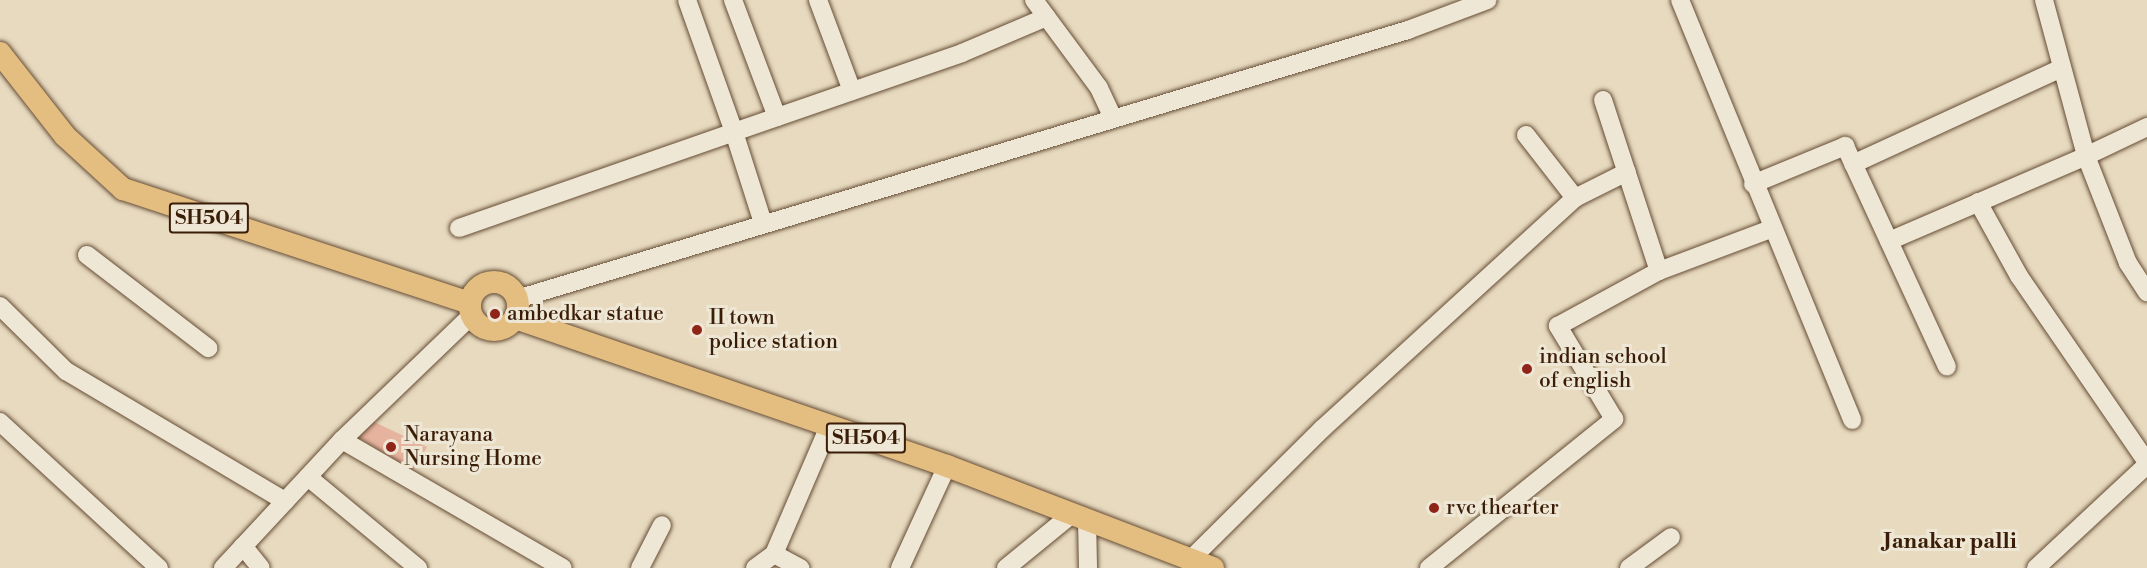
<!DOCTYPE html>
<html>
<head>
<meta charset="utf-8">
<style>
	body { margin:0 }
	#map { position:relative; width:2147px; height:568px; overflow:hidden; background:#e7dabf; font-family:"Libre Bodoni",serif }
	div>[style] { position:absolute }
	.building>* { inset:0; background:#e6b39f }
	.roads { filter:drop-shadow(0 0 2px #654c34) drop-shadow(0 0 2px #654c34) }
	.minor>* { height:18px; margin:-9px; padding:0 9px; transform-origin:9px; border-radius:9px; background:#efe7d5 }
	.major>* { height:22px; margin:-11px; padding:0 11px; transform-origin:11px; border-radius:11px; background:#e4bd80 }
	.major>.ring { margin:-11px; padding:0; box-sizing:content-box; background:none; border:22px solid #e4bd80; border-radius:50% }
	.dots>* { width:16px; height:16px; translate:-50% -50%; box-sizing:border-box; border:3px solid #efe7d5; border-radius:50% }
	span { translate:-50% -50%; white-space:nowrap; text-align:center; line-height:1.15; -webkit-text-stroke:6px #efe7d5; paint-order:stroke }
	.shield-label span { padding:2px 4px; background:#efe7d5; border:2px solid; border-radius:4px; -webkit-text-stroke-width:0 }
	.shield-label { font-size:20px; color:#3a1d06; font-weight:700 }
	.poi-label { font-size:21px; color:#3a1d06 }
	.left { translate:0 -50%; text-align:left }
	.neighbourhood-label { font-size:22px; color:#3a1d06; font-weight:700 }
</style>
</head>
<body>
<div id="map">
	<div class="building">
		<i style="clip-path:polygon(370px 420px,427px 447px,413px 471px,359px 438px)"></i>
	</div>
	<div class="roads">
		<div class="minor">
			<i style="left:733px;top:0;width:125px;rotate:69.4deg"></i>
			<i style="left:818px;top:0;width:97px;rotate:69.5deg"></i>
			<i style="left:1034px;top:0;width:109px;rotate:53.5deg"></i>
			<i style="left:1099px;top:88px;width:33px;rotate:65deg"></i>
			<i style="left:1680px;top:0;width:454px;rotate:67.7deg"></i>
			<i style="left:2044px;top:0;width:162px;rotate:74.9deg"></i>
			<i style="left:2086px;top:156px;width:68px;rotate:-25.4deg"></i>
			<i style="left:1603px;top:100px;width:180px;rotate:71.9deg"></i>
			<i style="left:1659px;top:271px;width:120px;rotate:-20.6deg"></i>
			<i style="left:1526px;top:135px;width:80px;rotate:52.1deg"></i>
			<i style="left:1575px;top:198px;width:58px;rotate:-26.6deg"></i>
			<i style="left:1853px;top:164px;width:230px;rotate:-24.7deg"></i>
			<i style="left:1753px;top:184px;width:100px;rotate:-22.4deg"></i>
			<i style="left:1845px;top:146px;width:243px;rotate:65.2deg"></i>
			<i style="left:1978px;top:202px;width:85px;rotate:61deg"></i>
			<i style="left:2019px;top:276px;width:226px;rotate:55.5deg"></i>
			<i style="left:763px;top:223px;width:96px;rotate:-107.7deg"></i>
			<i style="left:734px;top:132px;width:241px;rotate:-19.1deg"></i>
			<i style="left:962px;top:53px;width:92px;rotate:-23deg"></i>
			<i style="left:459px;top:228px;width:291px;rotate:-19.2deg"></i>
			<i style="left:734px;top:132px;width:140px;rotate:-109.6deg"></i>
			<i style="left:1889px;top:241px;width:215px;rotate:-23.3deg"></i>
			<i style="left:2086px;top:156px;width:115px;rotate:68.6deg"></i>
			<i style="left:2128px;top:263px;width:35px;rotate:57deg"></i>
			<i style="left:87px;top:255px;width:153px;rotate:37.5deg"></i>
			<i style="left:517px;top:299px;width:931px;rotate:-16.8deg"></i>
			<i style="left:1408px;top:30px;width:85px;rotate:-20.6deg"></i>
			<i style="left:0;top:306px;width:93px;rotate:44.6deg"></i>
			<i style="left:66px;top:371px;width:255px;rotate:30.7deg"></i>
			<i style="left:0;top:422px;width:216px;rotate:42.6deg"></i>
			<i style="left:342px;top:440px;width:255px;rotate:30.1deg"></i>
			<i style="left:308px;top:477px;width:143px;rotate:39.6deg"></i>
			<i style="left:1087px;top:519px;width:49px;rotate:88.8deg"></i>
			<i style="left:243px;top:546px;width:28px;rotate:51deg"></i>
			<i style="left:774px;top:554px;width:139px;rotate:-66.7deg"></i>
			<i style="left:1191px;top:559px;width:185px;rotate:-44.8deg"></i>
			<i style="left:1322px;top:429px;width:343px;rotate:-42.4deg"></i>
			<i style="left:223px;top:568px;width:175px;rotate:-47.1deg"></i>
			<i style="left:342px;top:440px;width:180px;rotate:-43.9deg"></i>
			<i style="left:640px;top:568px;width:48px;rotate:-62.9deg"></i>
			<i style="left:755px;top:568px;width:24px;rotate:-36deg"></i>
			<i style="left:774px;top:554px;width:30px;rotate:28deg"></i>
			<i style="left:900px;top:568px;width:112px;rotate:-65.3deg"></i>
			<i style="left:1006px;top:568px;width:85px;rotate:-39.3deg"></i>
			<i style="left:1429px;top:568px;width:238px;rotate:-38.8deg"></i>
			<i style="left:1614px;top:419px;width:109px;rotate:-121.1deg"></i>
			<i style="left:1558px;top:326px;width:115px;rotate:-28.6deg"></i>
			<i style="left:1629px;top:568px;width:52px;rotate:-36.4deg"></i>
			<i style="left:2036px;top:568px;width:151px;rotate:-42.9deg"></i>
		</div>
		<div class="major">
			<i style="left:0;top:53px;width:105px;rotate:51.9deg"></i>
			<i style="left:65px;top:136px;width:79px;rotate:42.4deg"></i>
			<i style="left:123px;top:189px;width:365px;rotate:18.2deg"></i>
			<i class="ring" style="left:470px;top:282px;width:26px;height:26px"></i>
			<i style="left:515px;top:318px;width:457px;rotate:18.9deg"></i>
			<i style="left:947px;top:466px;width:285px;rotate:21deg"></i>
		</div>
	</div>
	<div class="dots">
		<i style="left:495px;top:314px;background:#8f2418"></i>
		<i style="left:697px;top:330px;background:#8f2418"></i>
		<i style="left:1527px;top:369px;background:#8f2418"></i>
		<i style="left:391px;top:447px;background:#8f2418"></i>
		<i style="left:1434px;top:508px;background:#8f2418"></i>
	</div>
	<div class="shield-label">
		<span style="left:209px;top:218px">SH504</span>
		<span style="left:866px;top:438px">SH504</span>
	</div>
	<div class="poi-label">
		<span class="left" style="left:507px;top:314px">ambedkar statue</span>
		<span class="left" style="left:709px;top:330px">II town<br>police station</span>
		<span class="left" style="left:1539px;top:369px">indian school<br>of english</span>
		<span class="left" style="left:404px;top:447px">Narayana<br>Nursing Home</span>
		<span class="left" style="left:1446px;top:508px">rvc thearter</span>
	</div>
	<div class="neighbourhood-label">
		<span style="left:1950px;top:542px">Janakar palli</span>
	</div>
</div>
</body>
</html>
